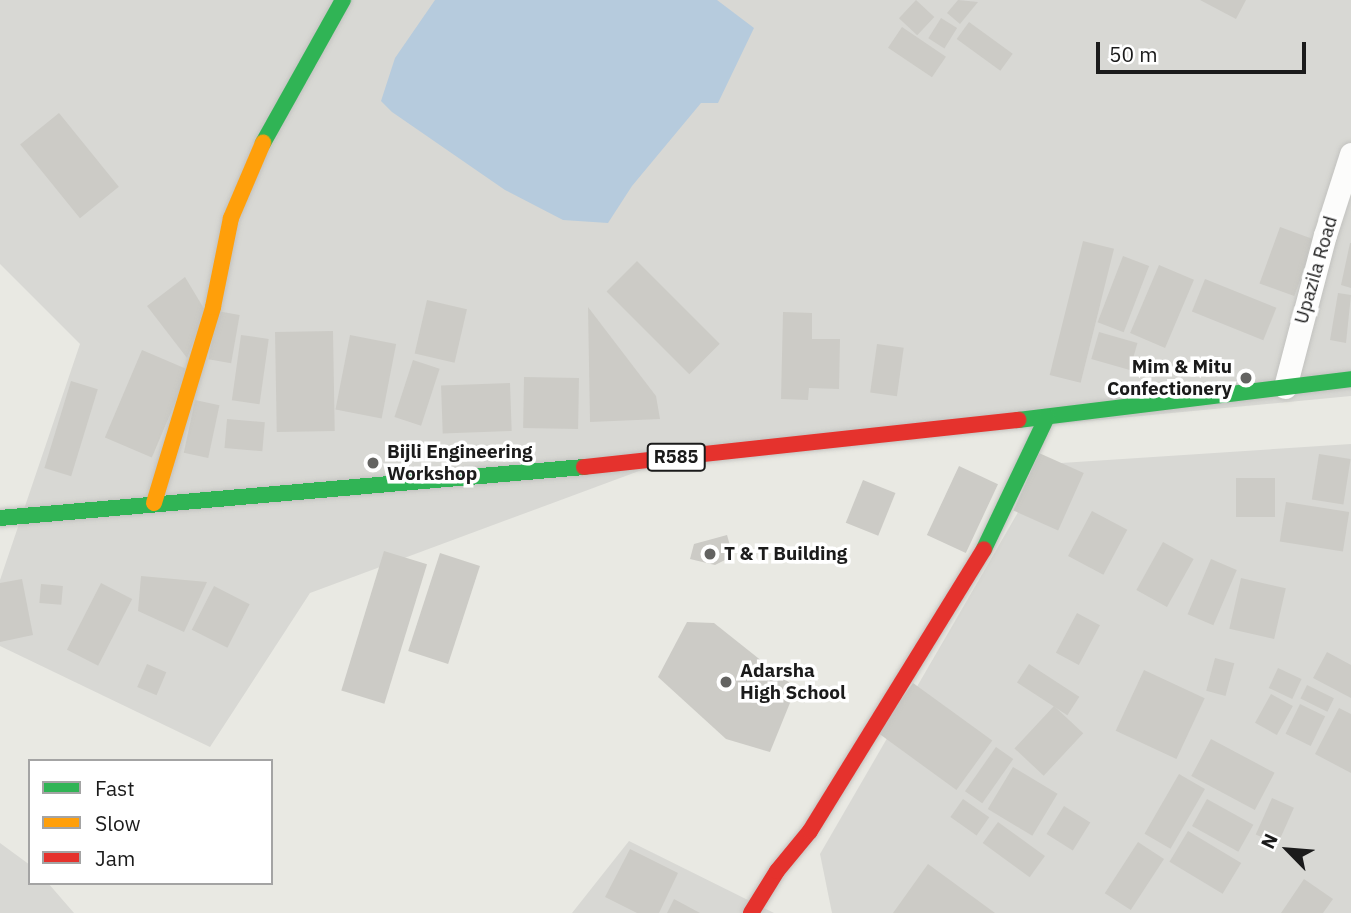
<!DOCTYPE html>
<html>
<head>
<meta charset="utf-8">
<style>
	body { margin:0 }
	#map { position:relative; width:1351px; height:913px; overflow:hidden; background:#e9e9e3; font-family:"IBM Plex Sans",sans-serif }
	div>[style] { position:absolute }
	.residential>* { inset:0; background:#d8d8d4 }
	.water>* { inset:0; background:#b6cbdd }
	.building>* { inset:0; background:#cccbc6; transform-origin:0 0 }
	.roads { filter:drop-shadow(0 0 2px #c2c2bf) drop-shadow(0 0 2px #c2c2bf) }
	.street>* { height:23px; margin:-11.5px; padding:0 11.5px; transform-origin:11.5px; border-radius:11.5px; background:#fcfcfb }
	.fast>* { height:16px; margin:-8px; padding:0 8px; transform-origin:8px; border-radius:8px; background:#30b455 }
	.slow>* { height:16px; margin:-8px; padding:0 8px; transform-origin:8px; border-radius:8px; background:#ff9f0a }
	.jam>* { height:16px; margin:-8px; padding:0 8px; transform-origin:8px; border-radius:8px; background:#e5322d }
	.dots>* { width:19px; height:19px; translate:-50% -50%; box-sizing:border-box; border:4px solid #fff; border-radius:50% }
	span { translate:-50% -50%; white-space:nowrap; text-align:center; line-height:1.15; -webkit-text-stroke:7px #fff; paint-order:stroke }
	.shield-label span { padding:2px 5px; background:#fff; border:2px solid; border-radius:5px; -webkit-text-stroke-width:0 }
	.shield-label { font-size:18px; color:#1b1b1b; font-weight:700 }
	.street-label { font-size:19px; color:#1b1b1b }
	.poi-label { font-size:19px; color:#1b1b1b; font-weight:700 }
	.right { translate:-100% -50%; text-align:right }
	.left { translate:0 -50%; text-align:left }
	.legend { position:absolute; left:28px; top:759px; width:245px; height:126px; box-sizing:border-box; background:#fff; border:2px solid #a4a4a4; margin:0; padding:9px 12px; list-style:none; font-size:21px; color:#1b1b1b }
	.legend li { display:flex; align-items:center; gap:14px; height:35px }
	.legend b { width:35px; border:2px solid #a4a4a4 }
	.north { position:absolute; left:1253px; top:815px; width:70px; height:70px; -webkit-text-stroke:5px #fff; paint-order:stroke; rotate:295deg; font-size:19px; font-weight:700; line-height:28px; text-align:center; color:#1b1b1b }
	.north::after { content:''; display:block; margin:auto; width:24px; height:32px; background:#1b1b1b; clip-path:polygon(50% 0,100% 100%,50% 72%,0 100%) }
	.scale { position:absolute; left:1096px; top:42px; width:210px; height:32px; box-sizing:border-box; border:4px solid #1b1b1b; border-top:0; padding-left:9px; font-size:21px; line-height:24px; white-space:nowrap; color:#1b1b1b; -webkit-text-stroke:5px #fff; paint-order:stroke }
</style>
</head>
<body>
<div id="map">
	<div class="residential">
		<i style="clip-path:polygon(0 0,1351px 0,1351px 396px,666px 461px,310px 593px,210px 747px,0 646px,0 580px,80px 344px,0 264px)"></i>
		<i style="clip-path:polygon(1351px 444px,1351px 913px,832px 913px,820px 854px,1046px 464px)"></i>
		<i style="clip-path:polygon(629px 841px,774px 913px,572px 913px)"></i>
		<i style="clip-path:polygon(0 843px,30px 865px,30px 883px,48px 883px,74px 913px,0 913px)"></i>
	</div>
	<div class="water">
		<i style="clip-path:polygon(435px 0,717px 0,754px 28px,718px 103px,701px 103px,632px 186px,608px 223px,563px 220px,505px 190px,392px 112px,381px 101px,395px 58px)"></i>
	</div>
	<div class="building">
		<i style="left:916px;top:0;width:25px;height:25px;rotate:43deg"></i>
		<i style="clip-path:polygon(958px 0,978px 2px,960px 24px,947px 13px)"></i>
		<i style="clip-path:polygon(1200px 0,1246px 0,1236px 19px)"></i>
		<i style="left:941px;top:18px;width:19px;height:24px;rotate:32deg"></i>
		<i style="left:969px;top:22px;width:54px;height:21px;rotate:36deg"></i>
		<i style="left:902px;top:27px;width:53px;height:25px;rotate:34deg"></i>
		<i style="left:59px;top:113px;width:95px;height:50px;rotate:51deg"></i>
		<i style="left:1280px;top:227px;width:37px;height:60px;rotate:20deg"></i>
		<i style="left:1083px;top:241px;width:32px;height:138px;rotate:14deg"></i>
		<i style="clip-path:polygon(1350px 243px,1351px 243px,1351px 288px,1341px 285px)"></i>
		<i style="left:1123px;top:256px;width:28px;height:71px;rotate:21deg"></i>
		<i style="left:637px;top:261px;width:117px;height:43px;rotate:45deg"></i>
		<i style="left:1159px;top:265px;width:38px;height:74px;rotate:23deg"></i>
		<i style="clip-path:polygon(185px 277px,206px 312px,187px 358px,147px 306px)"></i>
		<i style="left:1205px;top:279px;width:77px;height:35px;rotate:22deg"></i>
		<i style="clip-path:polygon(1338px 293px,1351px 295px,1346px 343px,1330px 340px)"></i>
		<i style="left:427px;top:300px;width:41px;height:55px;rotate:13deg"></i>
		<i style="clip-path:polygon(588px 307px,656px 396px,660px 419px,590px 422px)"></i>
		<i style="left:217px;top:311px;width:23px;height:49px;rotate:10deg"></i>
		<i style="clip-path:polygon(783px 312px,812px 313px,812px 339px,840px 339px,839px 389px,809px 388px,808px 400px,781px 399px)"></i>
		<i style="left:333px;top:331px;width:100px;height:58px;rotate:89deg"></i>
		<i style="left:1099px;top:332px;width:40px;height:28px;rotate:16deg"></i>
		<i style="left:241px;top:335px;width:28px;height:66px;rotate:8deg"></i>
		<i style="left:350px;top:335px;width:47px;height:76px;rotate:11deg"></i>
		<i style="left:877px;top:344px;width:27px;height:49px;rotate:8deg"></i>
		<i style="left:142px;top:350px;width:51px;height:95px;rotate:23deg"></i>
		<i style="left:413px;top:360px;width:28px;height:60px;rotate:18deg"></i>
		<i style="left:524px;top:377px;width:55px;height:51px;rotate:1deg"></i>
		<i style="left:71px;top:381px;width:28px;height:91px;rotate:17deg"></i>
		<i style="left:510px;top:383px;width:48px;height:69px;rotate:88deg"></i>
		<i style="left:195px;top:400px;width:25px;height:54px;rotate:12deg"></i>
		<i style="left:227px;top:419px;width:38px;height:29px;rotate:5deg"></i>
		<i style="left:1039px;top:453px;width:49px;height:63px;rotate:24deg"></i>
		<i style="left:1319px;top:454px;width:32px;height:46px;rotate:9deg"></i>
		<i style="left:959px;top:466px;width:43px;height:76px;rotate:25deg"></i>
		<i style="left:1236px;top:478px;width:39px;height:39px"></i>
		<i style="left:863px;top:480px;width:35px;height:46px;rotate:22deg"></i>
		<i style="left:1286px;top:502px;width:64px;height:40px;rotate:9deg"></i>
		<i style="left:1092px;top:511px;width:40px;height:51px;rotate:28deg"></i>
		<i style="clip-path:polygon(727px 535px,731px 549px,727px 559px,715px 565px,690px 559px,694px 544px)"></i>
		<i style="left:1163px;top:542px;width:35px;height:55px;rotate:29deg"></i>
		<i style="left:384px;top:551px;width:45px;height:146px;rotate:17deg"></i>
		<i style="left:440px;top:553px;width:42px;height:103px;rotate:18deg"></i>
		<i style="left:1211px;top:559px;width:28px;height:60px;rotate:23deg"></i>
		<i style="clip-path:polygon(141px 576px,207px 582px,184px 632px,138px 611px)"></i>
		<i style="left:1241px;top:578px;width:46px;height:52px;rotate:13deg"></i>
		<i style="clip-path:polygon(22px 579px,33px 635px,0 642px,0 583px)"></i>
		<i style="left:101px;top:583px;width:35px;height:75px;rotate:27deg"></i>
		<i style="left:41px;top:584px;width:22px;height:19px;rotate:5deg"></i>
		<i style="left:214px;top:586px;width:40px;height:49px;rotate:27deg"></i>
		<i style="left:1077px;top:613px;width:26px;height:45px;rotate:28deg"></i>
		<i style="clip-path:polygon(687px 622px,714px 623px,796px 688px,770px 752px,726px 739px,658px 677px)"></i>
		<i style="clip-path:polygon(1327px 652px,1351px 665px,1351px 698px,1313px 678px)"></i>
		<i style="left:1215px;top:658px;width:20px;height:34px;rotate:15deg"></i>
		<i style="left:147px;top:664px;width:21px;height:25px;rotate:23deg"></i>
		<i style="left:1029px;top:664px;width:60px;height:22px;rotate:33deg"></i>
		<i style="left:1278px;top:668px;width:26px;height:22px;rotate:25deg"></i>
		<i style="left:1144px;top:670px;width:67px;height:67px;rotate:25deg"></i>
		<i style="left:913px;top:683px;width:98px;height:61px;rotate:36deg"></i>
		<i style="left:1307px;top:685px;width:30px;height:15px;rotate:26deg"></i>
		<i style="left:1271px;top:694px;width:25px;height:33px;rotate:29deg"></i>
		<i style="left:1300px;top:704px;width:28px;height:33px;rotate:26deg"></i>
		<i style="left:1054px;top:706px;width:40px;height:58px;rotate:43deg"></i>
		<i style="clip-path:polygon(1339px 708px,1351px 714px,1351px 773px,1315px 754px)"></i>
		<i style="left:1211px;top:739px;width:72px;height:42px;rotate:28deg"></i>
		<i style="left:996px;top:747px;width:21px;height:54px;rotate:35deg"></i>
		<i style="left:1013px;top:767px;width:52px;height:49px;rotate:31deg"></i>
		<i style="left:1179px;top:774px;width:30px;height:69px;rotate:30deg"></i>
		<i style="left:1272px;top:798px;width:24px;height:40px;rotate:24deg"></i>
		<i style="left:963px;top:799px;width:32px;height:22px;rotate:35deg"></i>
		<i style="left:1207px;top:799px;width:53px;height:31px;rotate:29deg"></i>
		<i style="left:1064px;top:806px;width:31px;height:33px;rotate:32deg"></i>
		<i style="left:998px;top:822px;width:58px;height:26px;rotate:36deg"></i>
		<i style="left:1188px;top:831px;width:62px;height:36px;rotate:31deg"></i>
		<i style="left:1138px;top:842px;width:31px;height:61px;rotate:33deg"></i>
		<i style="clip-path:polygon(630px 849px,678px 873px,659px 913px,637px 913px,605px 897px)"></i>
		<i style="clip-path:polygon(928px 864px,995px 913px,893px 913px)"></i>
		<i style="clip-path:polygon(1304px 879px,1333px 899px,1323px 913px,1281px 913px)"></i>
		<i style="clip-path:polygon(674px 899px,700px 913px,667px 913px)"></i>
	</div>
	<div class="roads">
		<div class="street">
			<i style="left:1285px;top:387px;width:157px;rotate:-75.3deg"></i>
			<i style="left:1325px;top:235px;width:85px;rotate:-72.2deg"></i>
		</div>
		<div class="fast">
			<i style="left:263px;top:143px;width:164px;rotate:-60.8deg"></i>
			<i style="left:1018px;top:420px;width:336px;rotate:-7deg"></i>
			<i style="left:0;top:518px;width:586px;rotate:-4.99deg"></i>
			<i style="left:984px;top:549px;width:146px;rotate:-64.5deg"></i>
		</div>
		<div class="slow">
			<i style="left:154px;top:503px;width:205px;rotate:-73.2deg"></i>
			<i style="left:213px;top:307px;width:91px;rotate:-78.6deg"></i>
			<i style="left:231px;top:218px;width:82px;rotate:-66.9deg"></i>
		</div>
		<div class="jam">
			<i style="left:584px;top:467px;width:437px;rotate:-6.2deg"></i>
			<i style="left:751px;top:913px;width:49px;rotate:-58.2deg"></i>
			<i style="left:777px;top:871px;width:52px;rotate:-50.5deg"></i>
			<i style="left:810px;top:831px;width:331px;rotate:-58.3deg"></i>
		</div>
	</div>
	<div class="dots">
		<i style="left:1246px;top:378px;background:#636361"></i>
		<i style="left:373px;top:463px;background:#636361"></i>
		<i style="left:710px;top:554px;background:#636361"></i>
		<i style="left:726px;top:682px;background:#636361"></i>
	</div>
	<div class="shield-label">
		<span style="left:676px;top:457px">R585</span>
	</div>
	<div class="street-label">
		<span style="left:1316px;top:270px;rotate:-74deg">Upazila Road</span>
	</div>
	<div class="poi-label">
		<span class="right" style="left:1232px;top:378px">Mim &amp; Mitu<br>Confectionery</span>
		<span class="left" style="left:387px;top:463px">Bijli Engineering<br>Workshop</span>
		<span class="left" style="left:724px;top:554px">T &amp; T Building</span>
		<span class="left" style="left:740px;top:682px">Adarsha<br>High School</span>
	</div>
	<ul class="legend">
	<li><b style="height:9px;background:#30b455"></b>Fast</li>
	<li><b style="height:9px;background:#ff9f0a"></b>Slow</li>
	<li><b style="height:9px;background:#e5322d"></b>Jam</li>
	</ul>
	<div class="north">N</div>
	<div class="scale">50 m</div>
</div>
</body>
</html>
